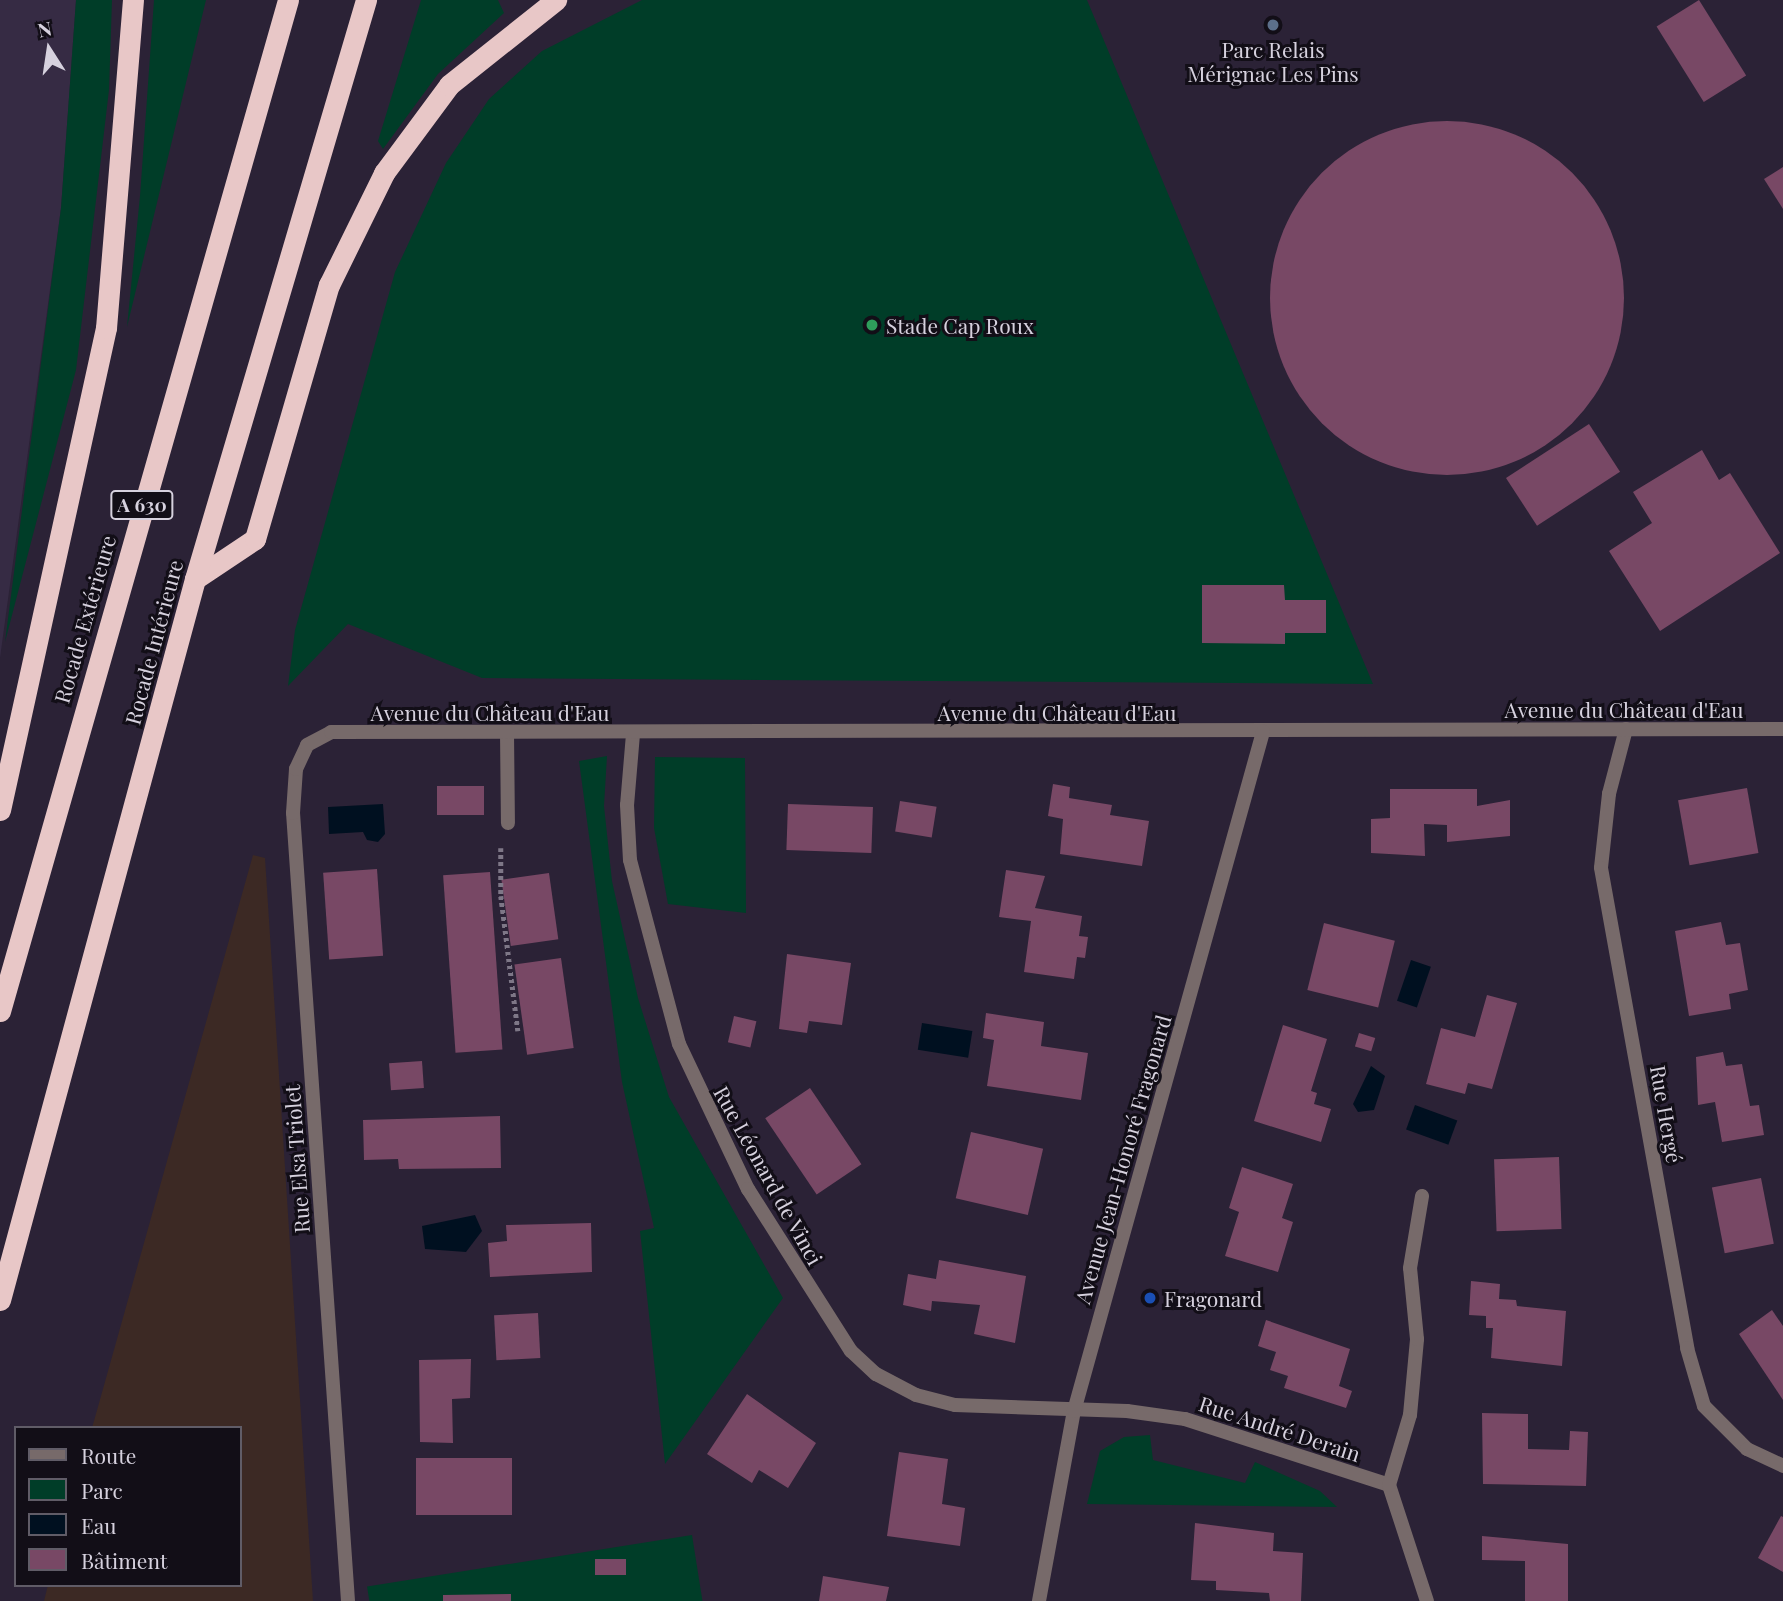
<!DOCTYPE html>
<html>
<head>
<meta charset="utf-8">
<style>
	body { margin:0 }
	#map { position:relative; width:1783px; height:1601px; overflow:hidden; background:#2b2236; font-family:"Playfair Display",serif }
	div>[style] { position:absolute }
	.commercial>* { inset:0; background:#3c2924 }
	.built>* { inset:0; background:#362b44 }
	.green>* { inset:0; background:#003d28; transform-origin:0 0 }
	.water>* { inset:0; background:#001020; transform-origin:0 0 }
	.building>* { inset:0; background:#784865; transform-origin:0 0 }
	.round { border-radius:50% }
	.path>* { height:4.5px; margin-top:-2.25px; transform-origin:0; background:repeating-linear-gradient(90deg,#7e7787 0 3.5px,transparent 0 7px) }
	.lane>* { height:14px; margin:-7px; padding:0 7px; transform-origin:7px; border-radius:7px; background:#776a6a }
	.street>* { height:14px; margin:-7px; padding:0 7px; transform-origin:7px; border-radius:7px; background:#776a6a }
	.highway>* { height:21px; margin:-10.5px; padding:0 10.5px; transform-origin:10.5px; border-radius:10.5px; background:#e8c7c7 }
	.dots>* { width:19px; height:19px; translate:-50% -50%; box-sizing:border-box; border:4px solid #120e17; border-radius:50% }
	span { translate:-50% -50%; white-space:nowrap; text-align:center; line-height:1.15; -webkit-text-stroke:6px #120e17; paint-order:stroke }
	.shield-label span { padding:2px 5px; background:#120e17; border:2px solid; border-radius:5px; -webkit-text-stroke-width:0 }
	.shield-label { font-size:19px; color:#d6d1de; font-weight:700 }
	.poi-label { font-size:21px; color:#d6d1de }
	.left { translate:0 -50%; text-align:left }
	.street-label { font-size:21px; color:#d6d1de }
	.legend { position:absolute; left:14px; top:1426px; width:228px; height:161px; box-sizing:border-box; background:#120e17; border:2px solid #605c67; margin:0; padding:9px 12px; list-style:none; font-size:21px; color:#d6d1de }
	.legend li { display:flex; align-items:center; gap:14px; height:35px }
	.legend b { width:35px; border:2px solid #605c67 }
	.north { position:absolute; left:14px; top:14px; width:70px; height:70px; -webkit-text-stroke:5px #120e17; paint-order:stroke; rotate:348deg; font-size:19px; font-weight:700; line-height:28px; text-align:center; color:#d6d1de }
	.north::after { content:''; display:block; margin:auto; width:24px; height:32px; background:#d6d1de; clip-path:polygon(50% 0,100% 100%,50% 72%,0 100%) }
</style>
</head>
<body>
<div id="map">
	<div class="commercial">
		<i style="clip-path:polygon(253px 855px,265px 858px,313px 1601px,44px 1601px,48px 1585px,240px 1585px,240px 1428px,92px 1428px)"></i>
	</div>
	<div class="built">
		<i style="clip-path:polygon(0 0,76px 0,61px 208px,0 658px)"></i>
	</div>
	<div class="green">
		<i style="clip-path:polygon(76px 0,112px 0,109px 90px,76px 370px,5px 642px,61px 208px)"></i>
		<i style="clip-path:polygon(154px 0,206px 0,127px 327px,140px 196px)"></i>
		<i style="clip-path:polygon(421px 0,498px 0,504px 13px,438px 74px,383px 149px,378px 141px)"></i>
		<i style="clip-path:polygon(642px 0,1087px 0,1373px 684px,482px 678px,348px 624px,288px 686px,295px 630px,395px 272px,446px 163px,489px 99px,542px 51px)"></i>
		<i style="clip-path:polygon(607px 756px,604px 806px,612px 881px,638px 998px,669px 1097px,783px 1298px,665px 1464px,640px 1231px,654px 1228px,622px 1082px,579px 761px)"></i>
		<i style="clip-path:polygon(655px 757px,745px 758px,746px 913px,668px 904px,654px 828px)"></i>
		<i style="clip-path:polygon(1150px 1435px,1153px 1460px,1245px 1483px,1255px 1462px,1320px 1491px,1337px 1507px,1087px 1504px,1100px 1451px,1124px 1437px)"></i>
		<i style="left:692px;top:1535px;width:67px;height:329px;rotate:81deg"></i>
	</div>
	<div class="water">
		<i style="clip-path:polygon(383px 804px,385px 834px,378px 842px,367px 840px,363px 832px,329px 834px,328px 807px)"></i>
		<i style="left:1411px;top:960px;width:21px;height:43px;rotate:19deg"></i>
		<i style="left:922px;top:1023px;width:51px;height:27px;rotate:9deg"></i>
		<i style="clip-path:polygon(1371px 1066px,1385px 1076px,1374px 1110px,1358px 1112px,1353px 1104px)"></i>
		<i style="left:1415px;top:1105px;width:45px;height:26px;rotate:20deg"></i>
		<i style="clip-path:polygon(475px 1215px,482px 1231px,466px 1252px,425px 1249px,422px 1226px)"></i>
	</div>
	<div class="building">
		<i style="left:1699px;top:0;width:89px;height:50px;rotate:58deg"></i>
		<i class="round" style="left:1270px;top:121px;width:354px;height:354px"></i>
		<i style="clip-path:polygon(1783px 167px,1783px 209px,1764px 179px)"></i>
		<i style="left:1589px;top:424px;width:57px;height:99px;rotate:57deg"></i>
		<i style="clip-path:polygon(1702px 450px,1719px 480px,1730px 473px,1780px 553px,1660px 631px,1609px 551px,1652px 523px,1633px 492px)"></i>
		<i style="clip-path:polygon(1202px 585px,1284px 585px,1285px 600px,1326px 600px,1326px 633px,1285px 633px,1285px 644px,1202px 643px)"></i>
		<i style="clip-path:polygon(1053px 784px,1070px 787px,1069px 798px,1112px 805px,1110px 815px,1149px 821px,1142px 866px,1060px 854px,1063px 819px,1048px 816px)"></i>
		<i style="left:484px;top:786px;width:29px;height:47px;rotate:90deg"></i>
		<i style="left:1747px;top:788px;width:66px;height:70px;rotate:80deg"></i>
		<i style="clip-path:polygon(1390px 789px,1477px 789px,1477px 806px,1510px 800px,1510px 836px,1447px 842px,1447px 825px,1424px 824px,1425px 856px,1371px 853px,1371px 819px,1390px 818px)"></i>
		<i style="left:900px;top:801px;width:37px;height:31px;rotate:9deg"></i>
		<i style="left:788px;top:804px;width:85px;height:46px;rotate:2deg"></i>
		<i style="left:377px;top:869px;width:87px;height:54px;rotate:86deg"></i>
		<i style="clip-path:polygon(1006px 870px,1045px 876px,1035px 908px,1082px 916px,1079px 936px,1088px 937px,1085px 958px,1077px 957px,1074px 979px,1024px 972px,1031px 921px,999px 917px)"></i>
		<i style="left:490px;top:872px;width:178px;height:47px;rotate:86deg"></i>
		<i style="left:549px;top:873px;width:67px;height:48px;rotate:82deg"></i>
		<i style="clip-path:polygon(1721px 922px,1726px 945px,1740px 943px,1748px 990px,1729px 994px,1731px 1009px,1689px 1016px,1675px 931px)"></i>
		<i style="left:1324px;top:923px;width:73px;height:69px;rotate:14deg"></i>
		<i style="clip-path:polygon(787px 954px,851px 963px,842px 1025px,809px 1021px,807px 1033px,779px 1029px)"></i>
		<i style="left:561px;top:958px;width:91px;height:47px;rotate:82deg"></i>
		<i style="clip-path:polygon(1487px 995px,1517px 1003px,1492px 1089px,1468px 1083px,1465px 1094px,1426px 1084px,1441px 1028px,1475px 1037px)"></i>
		<i style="clip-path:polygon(986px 1013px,1044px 1022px,1041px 1046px,1088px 1053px,1081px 1100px,987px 1086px,994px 1040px,983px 1038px)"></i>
		<i style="left:734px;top:1016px;width:23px;height:27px;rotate:13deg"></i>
		<i style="clip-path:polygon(1283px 1025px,1327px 1039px,1311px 1091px,1317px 1093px,1314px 1104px,1331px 1109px,1321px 1142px,1254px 1121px)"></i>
		<i style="left:1359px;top:1033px;width:17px;height:14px;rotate:17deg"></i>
		<i style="clip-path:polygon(1723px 1052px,1726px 1066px,1742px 1064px,1750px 1106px,1759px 1105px,1764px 1135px,1722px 1142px,1715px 1102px,1698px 1105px,1696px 1057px)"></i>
		<i style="left:422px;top:1061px;width:27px;height:33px;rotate:86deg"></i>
		<i style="left:810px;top:1088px;width:92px;height:54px;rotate:56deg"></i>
		<i style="clip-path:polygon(500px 1116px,501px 1168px,399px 1169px,398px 1159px,364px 1160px,363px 1120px)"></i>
		<i style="left:971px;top:1132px;width:74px;height:68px;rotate:13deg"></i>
		<i style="left:1559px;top:1157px;width:72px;height:65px;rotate:88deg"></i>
		<i style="clip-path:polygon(1242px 1167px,1293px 1184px,1282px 1218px,1293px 1222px,1278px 1272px,1225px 1256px,1239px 1212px,1229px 1208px)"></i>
		<i style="left:1761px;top:1178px;width:67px;height:50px;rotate:79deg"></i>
		<i style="clip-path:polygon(591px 1223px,592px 1272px,490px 1277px,488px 1243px,507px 1241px,506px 1225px)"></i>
		<i style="clip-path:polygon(939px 1260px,1026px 1276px,1015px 1343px,974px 1334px,980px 1305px,932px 1301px,931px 1311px,903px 1305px,908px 1274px,936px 1279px)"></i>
		<i style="clip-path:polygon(1471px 1281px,1500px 1284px,1499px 1299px,1516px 1300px,1517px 1306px,1566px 1311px,1562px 1366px,1491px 1358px,1493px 1328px,1486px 1328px,1486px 1316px,1469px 1315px)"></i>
		<i style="clip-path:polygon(1772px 1310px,1783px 1326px,1783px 1400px,1739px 1334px)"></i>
		<i style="left:538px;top:1313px;width:45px;height:44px;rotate:87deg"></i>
		<i style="clip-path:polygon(1266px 1320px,1350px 1349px,1339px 1386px,1352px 1391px,1346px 1408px,1284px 1388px,1288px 1376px,1270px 1370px,1276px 1352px,1258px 1346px)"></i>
		<i style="clip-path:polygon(471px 1359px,470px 1398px,452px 1399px,453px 1443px,420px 1442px,419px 1360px)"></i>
		<i style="clip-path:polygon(747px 1394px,816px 1443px,788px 1488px,759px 1470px,752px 1483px,707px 1454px)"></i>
		<i style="clip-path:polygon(1482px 1413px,1528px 1414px,1528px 1449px,1569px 1450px,1570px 1431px,1588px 1432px,1586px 1486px,1483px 1484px)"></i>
		<i style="clip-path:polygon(899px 1452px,948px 1459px,942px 1504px,965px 1508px,960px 1546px,887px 1536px)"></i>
		<i style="left:512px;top:1458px;width:57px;height:96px;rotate:90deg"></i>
		<i style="clip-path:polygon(1781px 1516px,1783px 1517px,1783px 1572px,1758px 1558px)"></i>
		<i style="clip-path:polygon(1195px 1523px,1274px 1533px,1273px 1551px,1303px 1553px,1301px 1601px,1270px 1601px,1269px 1593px,1216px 1590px,1216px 1581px,1191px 1580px)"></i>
		<i style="clip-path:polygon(1482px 1536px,1568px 1544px,1568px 1601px,1525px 1601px,1525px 1561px,1482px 1560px)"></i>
		<i style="left:626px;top:1559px;width:16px;height:31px;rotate:90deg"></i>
		<i style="clip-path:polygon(823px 1576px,889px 1587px,886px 1601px,819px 1601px)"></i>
		<i style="clip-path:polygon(511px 1594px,511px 1601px,443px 1601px,443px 1595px)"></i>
	</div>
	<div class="path">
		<i style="left:501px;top:848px;width:48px;rotate:90deg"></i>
		<i style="left:501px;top:896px;width:136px;rotate:82.8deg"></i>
	</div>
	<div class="lane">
		<i style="left:507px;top:733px;width:90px;rotate:89.4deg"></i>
	</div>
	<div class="street">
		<i style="left:1626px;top:729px;width:67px;rotate:104.7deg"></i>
		<i style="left:1609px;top:794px;width:74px;rotate:96.2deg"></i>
		<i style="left:1601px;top:868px;width:488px;rotate:79.8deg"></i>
		<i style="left:1687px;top:1348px;width:60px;rotate:73.7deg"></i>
		<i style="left:1704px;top:1406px;width:61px;rotate:45deg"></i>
		<i style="left:1747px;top:1449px;width:40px;rotate:25deg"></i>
		<i style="left:633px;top:734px;width:71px;rotate:94.8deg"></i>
		<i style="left:627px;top:805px;width:55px;rotate:86.9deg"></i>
		<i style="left:630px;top:860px;width:190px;rotate:75.1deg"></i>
		<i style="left:679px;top:1044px;width:161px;rotate:64.6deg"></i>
		<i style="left:748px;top:1189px;width:192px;rotate:57.6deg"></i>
		<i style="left:851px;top:1351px;width:34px;rotate:43deg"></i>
		<i style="left:876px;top:1374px;width:45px;rotate:27.7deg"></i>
		<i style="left:916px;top:1395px;width:40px;rotate:14.4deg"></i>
		<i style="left:955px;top:1405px;width:172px;rotate:2deg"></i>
		<i style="left:1127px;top:1411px;width:59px;rotate:7.9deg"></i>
		<i style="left:1185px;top:1419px;width:214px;rotate:17.9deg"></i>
		<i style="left:1389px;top:1485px;width:122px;rotate:71.9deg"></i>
		<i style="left:1389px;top:1485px;width:73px;rotate:-73.3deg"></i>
		<i style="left:1410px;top:1415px;width:76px;rotate:-84.7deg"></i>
		<i style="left:1417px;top:1339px;width:71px;rotate:-95.6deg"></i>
		<i style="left:1410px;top:1268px;width:73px;rotate:-80.5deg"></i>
		<i style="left:348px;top:1601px;width:790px;rotate:-93.99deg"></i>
		<i style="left:293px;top:813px;width:44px;rotate:-86.1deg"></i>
		<i style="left:296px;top:769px;width:26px;rotate:-65deg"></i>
		<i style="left:307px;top:745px;width:27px;rotate:-28deg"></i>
		<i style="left:331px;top:732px;width:1452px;rotate:-0.12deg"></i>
		<i style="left:1039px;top:1601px;width:193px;rotate:-79.6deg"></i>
		<i style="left:1074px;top:1411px;width:705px;rotate:-74.45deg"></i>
	</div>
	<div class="highway">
		<i style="left:195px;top:579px;width:72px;rotate:-33.7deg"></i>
		<i style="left:255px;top:539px;width:265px;rotate:-73.8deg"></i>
		<i style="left:329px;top:285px;width:125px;rotate:-63.8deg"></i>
		<i style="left:384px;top:173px;width:109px;rotate:-53.5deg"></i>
		<i style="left:449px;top:85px;width:137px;rotate:-38.5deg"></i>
		<i style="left:0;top:810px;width:494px;rotate:-77.6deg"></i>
		<i style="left:106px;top:328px;width:329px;rotate:-85.3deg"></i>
		<i style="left:0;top:1011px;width:1051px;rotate:-74.1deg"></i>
		<i style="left:0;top:1300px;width:747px;rotate:-74.87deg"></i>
		<i style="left:195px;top:579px;width:604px;rotate:-73.55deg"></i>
	</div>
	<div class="dots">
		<i style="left:1273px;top:25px;background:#5c6f8a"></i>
		<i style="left:872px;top:325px;background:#2e9e5b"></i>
		<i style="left:1150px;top:1298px;background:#1a4fb4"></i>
	</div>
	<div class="shield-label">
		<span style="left:142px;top:505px">A 630</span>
	</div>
	<div class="poi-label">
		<span style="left:1273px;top:61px">Parc Relais<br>Mérignac Les Pins</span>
		<span class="left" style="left:886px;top:325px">Stade Cap Roux</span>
		<span class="left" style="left:1164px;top:1298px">Fragonard</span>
	</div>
	<div class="street-label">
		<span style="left:84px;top:619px;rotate:-74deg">Rocade Extérieure</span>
		<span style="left:153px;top:642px;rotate:-75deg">Rocade Intérieure</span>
		<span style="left:1624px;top:709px">Avenue du Château d'Eau</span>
		<span style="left:490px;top:712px">Avenue du Château d'Eau</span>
		<span style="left:1057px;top:712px">Avenue du Château d'Eau</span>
		<span style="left:1667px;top:1114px;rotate:80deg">Rue Hergé</span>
		<span style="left:296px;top:1159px;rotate:-94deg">Rue Elsa Triolet</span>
		<span style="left:1122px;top:1159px;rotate:-74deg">Avenue Jean-Honoré Fragonard</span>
		<span style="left:769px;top:1175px;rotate:61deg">Rue Léonard de Vinci</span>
		<span style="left:1280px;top:1428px;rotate:18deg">Rue André Derain</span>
	</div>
	<ul class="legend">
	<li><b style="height:9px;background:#776a6a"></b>Route</li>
	<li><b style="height:19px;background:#003d28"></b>Parc</li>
	<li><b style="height:19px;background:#001020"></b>Eau</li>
	<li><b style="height:19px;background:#784865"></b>Bâtiment</li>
	</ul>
	<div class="north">N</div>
</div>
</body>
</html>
